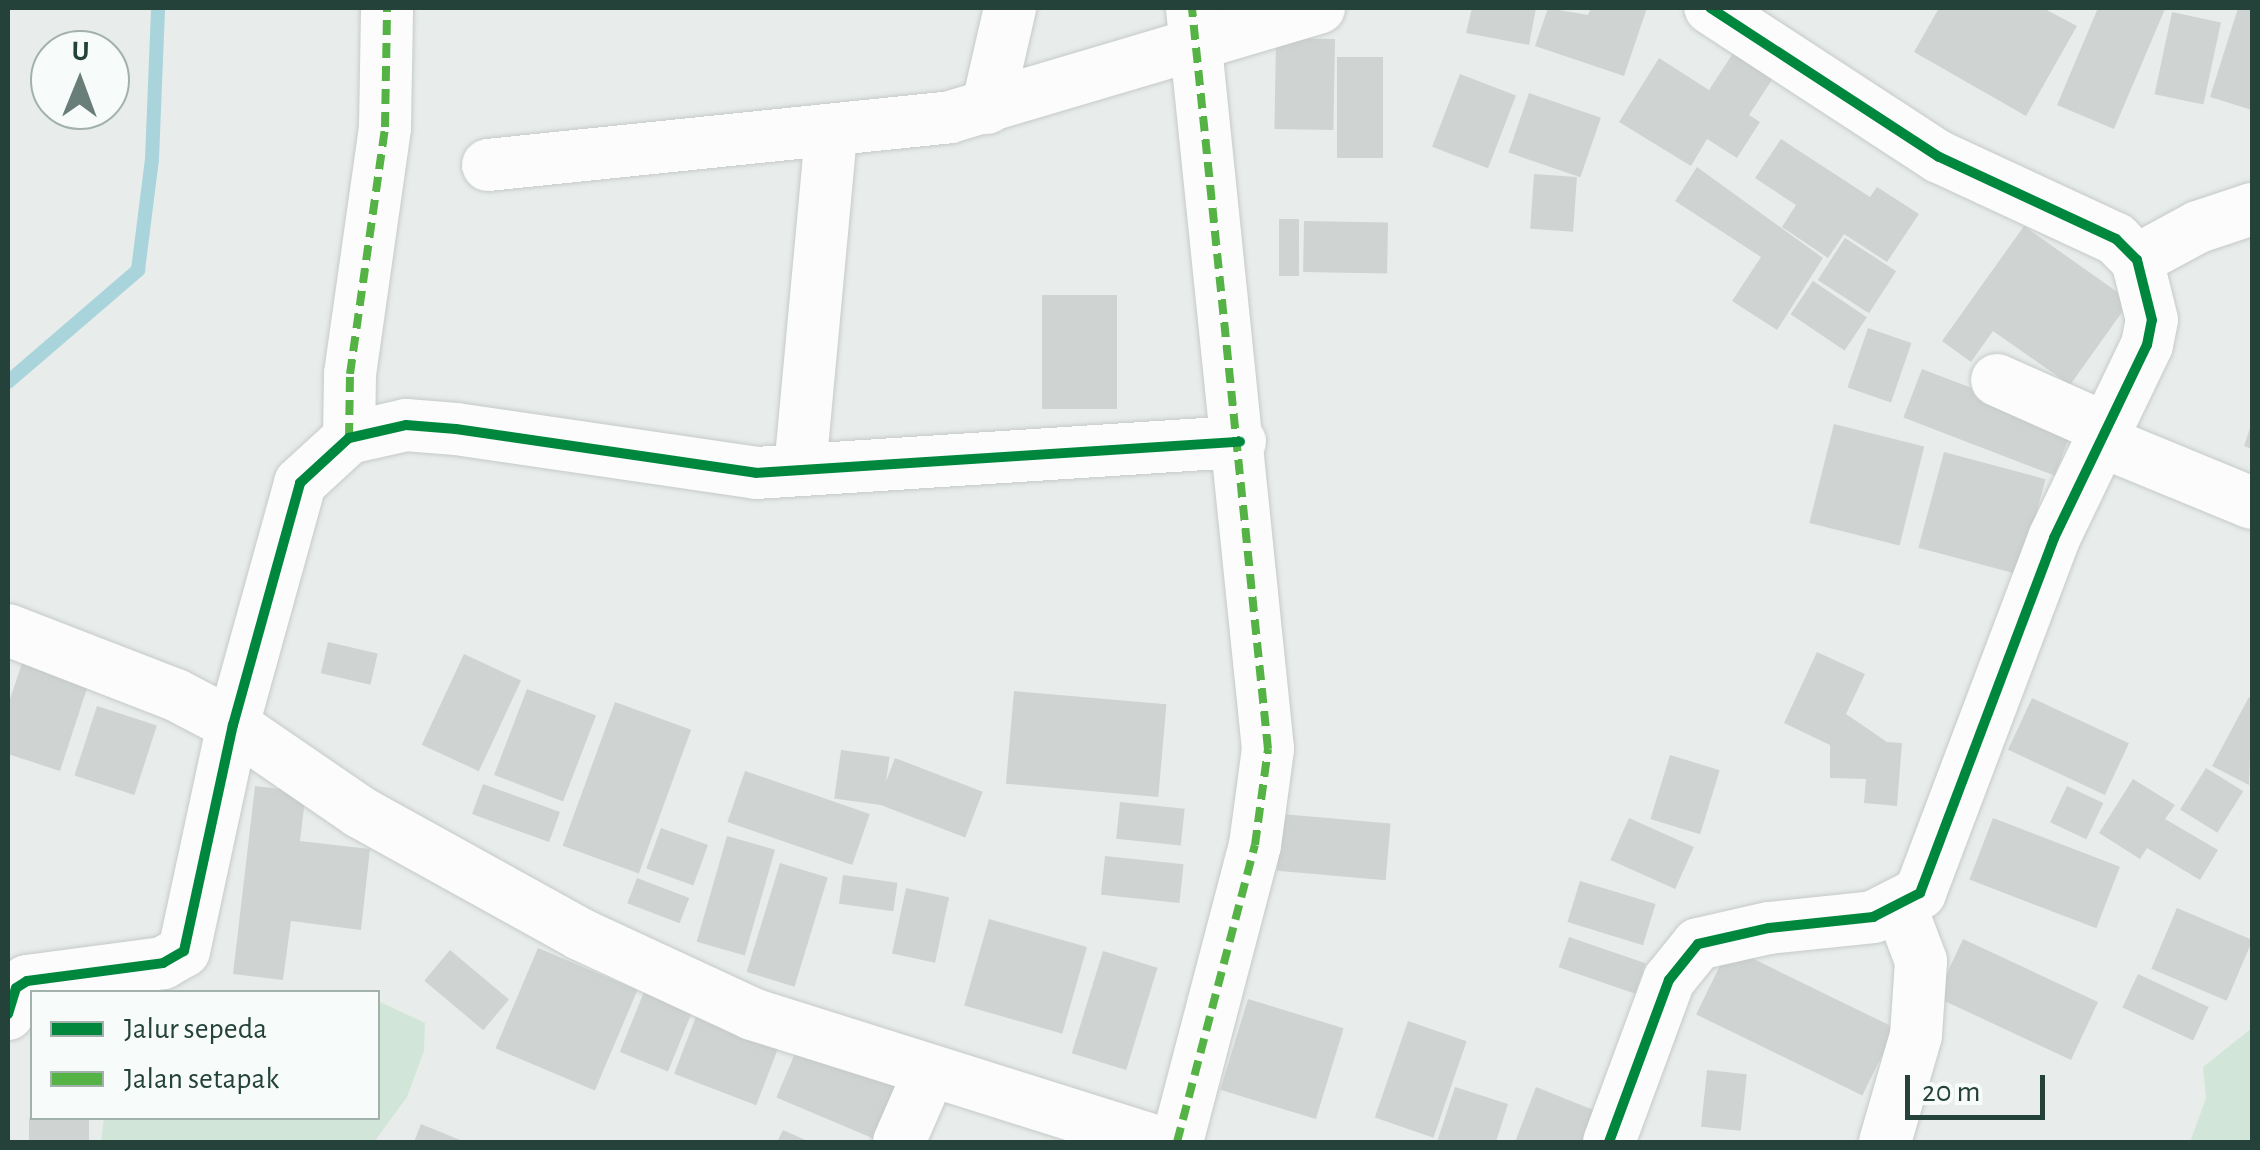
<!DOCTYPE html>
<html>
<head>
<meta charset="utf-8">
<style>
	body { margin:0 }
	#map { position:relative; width:2260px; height:1150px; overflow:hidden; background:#e8edeb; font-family:"Alegreya Sans",sans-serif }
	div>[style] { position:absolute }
	.green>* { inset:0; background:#d1e6d8 }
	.stream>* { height:14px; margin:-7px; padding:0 7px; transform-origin:7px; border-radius:7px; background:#a9d4db }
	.building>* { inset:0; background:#cfd4d2; transform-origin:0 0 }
	.roads { filter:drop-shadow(0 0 2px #c5cac8) drop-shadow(0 0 2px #c5cac8) }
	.minor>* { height:52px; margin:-26px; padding:0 26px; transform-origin:26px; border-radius:26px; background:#fcfcfc }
	.quiet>* { height:8px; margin-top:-4px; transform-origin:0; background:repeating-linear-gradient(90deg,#55b346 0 15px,transparent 0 23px) }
	.cycleway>* { height:10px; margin:-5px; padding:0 5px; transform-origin:5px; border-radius:5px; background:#00873e }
	span { translate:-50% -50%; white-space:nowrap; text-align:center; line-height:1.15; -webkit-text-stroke:8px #f7fbf9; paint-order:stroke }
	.frame { position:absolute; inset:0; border:10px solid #24423a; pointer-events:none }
	.legend { position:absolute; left:30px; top:990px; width:350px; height:130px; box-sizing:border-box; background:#f7fbf9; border:2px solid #a3b1ad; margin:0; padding:12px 18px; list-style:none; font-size:30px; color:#24423a }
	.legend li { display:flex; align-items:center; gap:20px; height:50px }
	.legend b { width:50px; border:2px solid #a3b1ad }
	.north { position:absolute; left:30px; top:30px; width:100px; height:100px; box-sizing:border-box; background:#f7fbf9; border:2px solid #a3b1ad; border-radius:50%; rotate:1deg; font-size:28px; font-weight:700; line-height:40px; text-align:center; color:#24423a }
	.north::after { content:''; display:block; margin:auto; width:35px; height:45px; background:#697e78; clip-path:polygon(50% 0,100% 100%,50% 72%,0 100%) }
	.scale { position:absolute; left:1905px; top:1075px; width:140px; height:45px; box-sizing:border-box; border:5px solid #24423a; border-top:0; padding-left:12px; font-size:30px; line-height:35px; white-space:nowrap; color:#24423a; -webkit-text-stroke:8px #f7fbf9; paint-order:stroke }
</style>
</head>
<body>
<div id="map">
	<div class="green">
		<i style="clip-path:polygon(378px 1001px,425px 1023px,424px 1051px,407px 1097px,374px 1142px,101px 1142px,104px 1118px,378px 1118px)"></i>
		<i style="clip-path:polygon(2252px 1028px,2252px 1142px,2190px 1142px,2206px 1098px,2203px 1067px)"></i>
	</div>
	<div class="stream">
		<i style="left:8px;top:382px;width:172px;rotate:-40.7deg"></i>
		<i style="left:138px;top:270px;width:112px;rotate:-82.8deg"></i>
		<i style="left:152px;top:159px;width:151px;rotate:-87.7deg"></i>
	</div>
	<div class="building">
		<i style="clip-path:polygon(1472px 8px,1536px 8px,1529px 45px,1466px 33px)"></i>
		<i style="clip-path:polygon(1548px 8px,1588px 15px,1591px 8px,1647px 8px,1624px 76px,1535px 46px)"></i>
		<i style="clip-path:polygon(1939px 8px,2043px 8px,2077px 26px,2026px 116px,1914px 52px)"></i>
		<i style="clip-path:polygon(2098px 8px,2165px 9px,2114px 129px,2057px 105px)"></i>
		<i style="clip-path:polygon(2238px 8px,2252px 8px,2252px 110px,2210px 97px)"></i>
		<i style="left:2172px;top:12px;width:50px;height:84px;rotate:12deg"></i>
		<i style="left:1276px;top:38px;width:59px;height:91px;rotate:1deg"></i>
		<i style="clip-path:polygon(1741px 41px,1781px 66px,1749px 115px,1760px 122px,1737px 158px,1707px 139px,1691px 166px,1619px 122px,1659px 58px,1709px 90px)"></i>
		<i style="left:1337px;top:57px;width:46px;height:101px"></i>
		<i style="left:1460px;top:74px;width:60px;height:78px;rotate:21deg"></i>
		<i style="left:1529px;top:93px;width:76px;height:63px;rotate:19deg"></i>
		<i style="clip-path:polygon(1781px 139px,1870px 197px,1877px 187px,1919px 214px,1887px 262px,1844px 234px,1828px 258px,1782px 227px,1796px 205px,1755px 178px)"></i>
		<i style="clip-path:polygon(1697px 167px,1823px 258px,1777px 330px,1732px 301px,1761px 257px,1675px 201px)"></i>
		<i style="left:1534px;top:174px;width:43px;height:55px;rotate:4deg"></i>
		<i style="left:1279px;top:219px;width:20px;height:57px"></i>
		<i style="left:1304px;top:221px;width:84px;height:51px;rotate:1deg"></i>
		<i style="clip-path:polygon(2024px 226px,2130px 301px,2070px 385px,1993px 331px,1971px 362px,1942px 341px)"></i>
		<i style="left:1845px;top:238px;width:61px;height:50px;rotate:33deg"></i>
		<i style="left:1813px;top:281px;width:65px;height:40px;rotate:34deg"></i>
		<i style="left:1042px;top:295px;width:75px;height:114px"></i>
		<i style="left:1868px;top:328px;width:46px;height:63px;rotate:19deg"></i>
		<i style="left:1922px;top:369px;width:162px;height:52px;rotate:21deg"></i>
		<i style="clip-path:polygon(2252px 422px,2252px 449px,2244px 446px)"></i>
		<i style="left:1834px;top:424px;width:93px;height:102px;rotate:14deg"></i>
		<i style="left:1944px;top:452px;width:105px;height:99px;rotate:15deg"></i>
		<i style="left:328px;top:642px;width:51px;height:32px;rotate:13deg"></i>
		<i style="clip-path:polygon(1817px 652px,1865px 674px,1846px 714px,1887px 742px,1902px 743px,1897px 806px,1864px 803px,1866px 779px,1830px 778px,1830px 745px,1784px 723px)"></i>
		<i style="clip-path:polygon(25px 654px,91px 676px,60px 771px,8px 754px,8px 705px)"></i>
		<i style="left:464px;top:654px;width:63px;height:100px;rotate:25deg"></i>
		<i style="left:527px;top:689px;width:74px;height:92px;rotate:21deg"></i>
		<i style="left:1014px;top:691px;width:153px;height:93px;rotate:5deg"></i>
		<i style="clip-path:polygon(2249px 697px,2252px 699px,2249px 785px,2212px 766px)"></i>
		<i style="left:2032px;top:698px;width:107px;height:57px;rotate:25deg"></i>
		<i style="left:615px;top:702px;width:81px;height:153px;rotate:20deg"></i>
		<i style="left:97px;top:706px;width:63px;height:73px;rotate:18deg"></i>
		<i style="left:841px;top:750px;width:49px;height:49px;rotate:8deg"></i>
		<i style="left:1670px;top:755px;width:52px;height:67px;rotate:17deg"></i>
		<i style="left:895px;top:758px;width:94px;height:49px;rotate:21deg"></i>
		<i style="left:2206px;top:768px;width:44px;height:49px;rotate:32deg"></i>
		<i style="left:745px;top:771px;width:132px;height:54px;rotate:19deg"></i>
		<i style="clip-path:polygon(2133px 779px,2175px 805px,2165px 819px,2218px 850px,2200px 880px,2147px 848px,2140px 859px,2099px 833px)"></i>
		<i style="left:483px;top:784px;width:82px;height:32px;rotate:20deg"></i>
		<i style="clip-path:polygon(255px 786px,306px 792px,300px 841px,370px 849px,361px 930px,291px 921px,283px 980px,233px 974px)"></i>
		<i style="left:2067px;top:786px;width:40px;height:40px;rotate:25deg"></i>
		<i style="left:1120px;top:802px;width:65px;height:37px;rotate:6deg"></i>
		<i style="left:1282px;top:814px;width:109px;height:57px;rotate:5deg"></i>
		<i style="left:1629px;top:818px;width:71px;height:46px;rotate:24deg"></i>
		<i style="left:1993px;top:818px;width:136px;height:66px;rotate:21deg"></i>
		<i style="left:661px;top:828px;width:50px;height:43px;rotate:20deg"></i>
		<i style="left:727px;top:836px;width:50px;height:110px;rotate:16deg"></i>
		<i style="left:1105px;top:856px;width:79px;height:39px;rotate:6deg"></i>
		<i style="left:780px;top:863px;width:50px;height:114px;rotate:17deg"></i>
		<i style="left:843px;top:875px;width:55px;height:29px;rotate:8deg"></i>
		<i style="left:637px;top:878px;width:56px;height:27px;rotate:21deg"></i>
		<i style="left:1580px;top:881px;width:79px;height:43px;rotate:17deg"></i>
		<i style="left:906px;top:888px;width:44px;height:67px;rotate:12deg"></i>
		<i style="left:2177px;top:908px;width:82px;height:66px;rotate:23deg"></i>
		<i style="left:989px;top:919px;width:102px;height:90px;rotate:16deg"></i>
		<i style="left:1569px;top:937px;width:81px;height:32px;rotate:19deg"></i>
		<i style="left:1963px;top:939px;width:149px;height:64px;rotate:25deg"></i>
		<i style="left:1729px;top:947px;width:185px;height:75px;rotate:26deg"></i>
		<i style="left:538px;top:948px;width:108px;height:109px;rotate:23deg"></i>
		<i style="left:450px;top:950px;width:77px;height:40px;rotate:40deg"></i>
		<i style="left:1103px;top:951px;width:57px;height:107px;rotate:17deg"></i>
		<i style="left:2138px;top:974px;width:78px;height:37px;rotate:25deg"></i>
		<i style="left:646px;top:987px;width:52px;height:70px;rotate:22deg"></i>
		<i style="left:1248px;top:999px;width:100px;height:95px;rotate:17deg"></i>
		<i style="left:697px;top:1014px;width:88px;height:64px;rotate:21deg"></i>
		<i style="left:1408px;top:1021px;width:62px;height:102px;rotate:19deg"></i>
		<i style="left:799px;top:1044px;width:117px;height:58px;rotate:23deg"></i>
		<i style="left:1707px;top:1070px;width:40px;height:57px;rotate:6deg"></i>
		<i style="clip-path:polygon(1455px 1087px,1508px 1104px,1496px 1142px,1437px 1142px)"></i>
		<i style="clip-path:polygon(1536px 1087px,1601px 1113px,1589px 1142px,1515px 1142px)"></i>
		<i style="left:29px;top:1118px;width:60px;height:24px"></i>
		<i style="clip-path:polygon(421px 1124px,465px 1142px,414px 1142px)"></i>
		<i style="clip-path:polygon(783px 1130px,810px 1142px,777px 1142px)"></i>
	</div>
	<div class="roads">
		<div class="minor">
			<i style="left:987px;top:108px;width:103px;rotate:-77deg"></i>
			<i style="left:488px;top:165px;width:464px;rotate:-5.9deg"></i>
			<i style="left:950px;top:117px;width:385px;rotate:-16.5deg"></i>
			<i style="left:2137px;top:260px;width:69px;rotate:-28.4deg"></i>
			<i style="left:2198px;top:227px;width:57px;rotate:-18.4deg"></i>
			<i style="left:1997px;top:380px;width:118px;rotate:24deg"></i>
			<i style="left:349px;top:438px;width:64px;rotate:-89.1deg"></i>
			<i style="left:350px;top:374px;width:249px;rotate:-81.9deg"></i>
			<i style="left:385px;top:127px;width:119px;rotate:-89deg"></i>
			<i style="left:2099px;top:440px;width:165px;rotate:22.4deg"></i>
			<i style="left:800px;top:469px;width:336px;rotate:-84.7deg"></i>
			<i style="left:8px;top:630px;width:180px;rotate:21.2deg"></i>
			<i style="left:176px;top:695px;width:64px;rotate:27.8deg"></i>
			<i style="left:233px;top:725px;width:154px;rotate:34.4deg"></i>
			<i style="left:360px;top:812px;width:252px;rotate:29deg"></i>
			<i style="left:580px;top:934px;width:190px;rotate:24.9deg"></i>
			<i style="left:752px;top:1014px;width:425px;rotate:17.5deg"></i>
			<i style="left:8px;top:1014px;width:27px;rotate:-73deg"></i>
			<i style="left:16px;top:988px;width:13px;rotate:-32deg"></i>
			<i style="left:27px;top:981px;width:137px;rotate:-7.5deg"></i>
			<i style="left:163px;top:963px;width:24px;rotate:-30deg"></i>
			<i style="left:184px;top:951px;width:231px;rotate:-77.8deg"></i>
			<i style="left:233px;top:725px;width:251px;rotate:-74.5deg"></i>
			<i style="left:300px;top:483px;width:67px;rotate:-42.6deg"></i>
			<i style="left:349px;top:438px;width:58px;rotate:-12.8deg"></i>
			<i style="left:406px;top:425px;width:50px;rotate:4.6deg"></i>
			<i style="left:456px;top:429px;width:303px;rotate:8.3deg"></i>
			<i style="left:756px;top:473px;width:485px;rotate:-3.7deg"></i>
			<i style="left:899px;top:1142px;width:77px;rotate:-66.4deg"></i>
			<i style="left:1177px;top:1142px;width:307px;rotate:-75.3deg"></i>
			<i style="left:1255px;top:845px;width:97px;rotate:-82.3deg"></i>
			<i style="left:1268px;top:749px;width:745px;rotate:-95.86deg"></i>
			<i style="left:1609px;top:1142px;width:173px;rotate:-69.7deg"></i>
			<i style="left:1669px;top:980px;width:46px;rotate:-51.1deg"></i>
			<i style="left:1698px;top:944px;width:73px;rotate:-12.7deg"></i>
			<i style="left:1769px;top:928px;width:105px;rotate:-6deg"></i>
			<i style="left:1873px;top:917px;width:53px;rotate:-27.1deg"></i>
			<i style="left:1920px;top:893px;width:379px;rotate:-69.3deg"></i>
			<i style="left:2054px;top:538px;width:214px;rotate:-64.3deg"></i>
			<i style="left:2147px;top:345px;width:25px;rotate:-79deg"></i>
			<i style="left:2152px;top:320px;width:62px;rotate:-104deg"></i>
			<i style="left:2137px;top:260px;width:30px;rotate:-135deg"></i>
			<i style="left:2116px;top:239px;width:195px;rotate:-155.1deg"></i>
			<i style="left:1939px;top:157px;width:273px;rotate:-146.9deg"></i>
			<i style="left:1885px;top:1142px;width:111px;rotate:-73.8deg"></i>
			<i style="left:1916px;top:1035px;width:74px;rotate:-86.1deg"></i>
			<i style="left:1921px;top:961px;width:57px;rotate:-110.7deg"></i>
		</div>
	</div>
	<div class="quiet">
		<i style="left:349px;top:438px;width:64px;rotate:-89.1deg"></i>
		<i style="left:350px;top:374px;width:249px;rotate:-81.9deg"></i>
		<i style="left:385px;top:127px;width:119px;rotate:-89deg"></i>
		<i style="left:1177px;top:1142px;width:307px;rotate:-75.3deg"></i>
		<i style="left:1255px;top:845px;width:97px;rotate:-82.3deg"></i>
		<i style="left:1268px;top:749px;width:745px;rotate:-95.86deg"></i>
	</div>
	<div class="cycleway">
		<i style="left:8px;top:1014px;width:27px;rotate:-73deg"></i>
		<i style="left:16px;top:988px;width:13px;rotate:-32deg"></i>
		<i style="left:27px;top:981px;width:137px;rotate:-7.5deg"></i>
		<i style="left:163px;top:963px;width:24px;rotate:-30deg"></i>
		<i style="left:184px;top:951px;width:231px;rotate:-77.8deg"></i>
		<i style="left:233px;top:725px;width:251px;rotate:-74.5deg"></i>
		<i style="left:300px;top:483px;width:67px;rotate:-42.6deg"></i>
		<i style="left:349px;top:438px;width:58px;rotate:-12.8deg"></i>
		<i style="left:406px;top:425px;width:50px;rotate:4.6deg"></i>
		<i style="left:456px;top:429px;width:303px;rotate:8.3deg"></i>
		<i style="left:756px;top:473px;width:485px;rotate:-3.7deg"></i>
		<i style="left:1609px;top:1142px;width:173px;rotate:-69.7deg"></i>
		<i style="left:1669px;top:980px;width:46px;rotate:-51.1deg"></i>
		<i style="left:1698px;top:944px;width:73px;rotate:-12.7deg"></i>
		<i style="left:1769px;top:928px;width:105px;rotate:-6deg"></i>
		<i style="left:1873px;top:917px;width:53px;rotate:-27.1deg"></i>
		<i style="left:1920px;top:893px;width:379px;rotate:-69.3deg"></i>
		<i style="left:2054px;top:538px;width:214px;rotate:-64.3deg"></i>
		<i style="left:2147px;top:345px;width:25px;rotate:-79deg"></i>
		<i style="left:2152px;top:320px;width:62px;rotate:-104deg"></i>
		<i style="left:2137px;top:260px;width:30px;rotate:-135deg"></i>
		<i style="left:2116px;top:239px;width:195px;rotate:-155.1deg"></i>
		<i style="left:1939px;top:157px;width:273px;rotate:-146.9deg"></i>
	</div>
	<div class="frame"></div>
	<ul class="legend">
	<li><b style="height:12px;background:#00873e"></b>Jalur sepeda</li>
	<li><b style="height:12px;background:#55b346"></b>Jalan setapak</li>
	</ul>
	<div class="north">U</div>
	<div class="scale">20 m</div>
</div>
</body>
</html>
